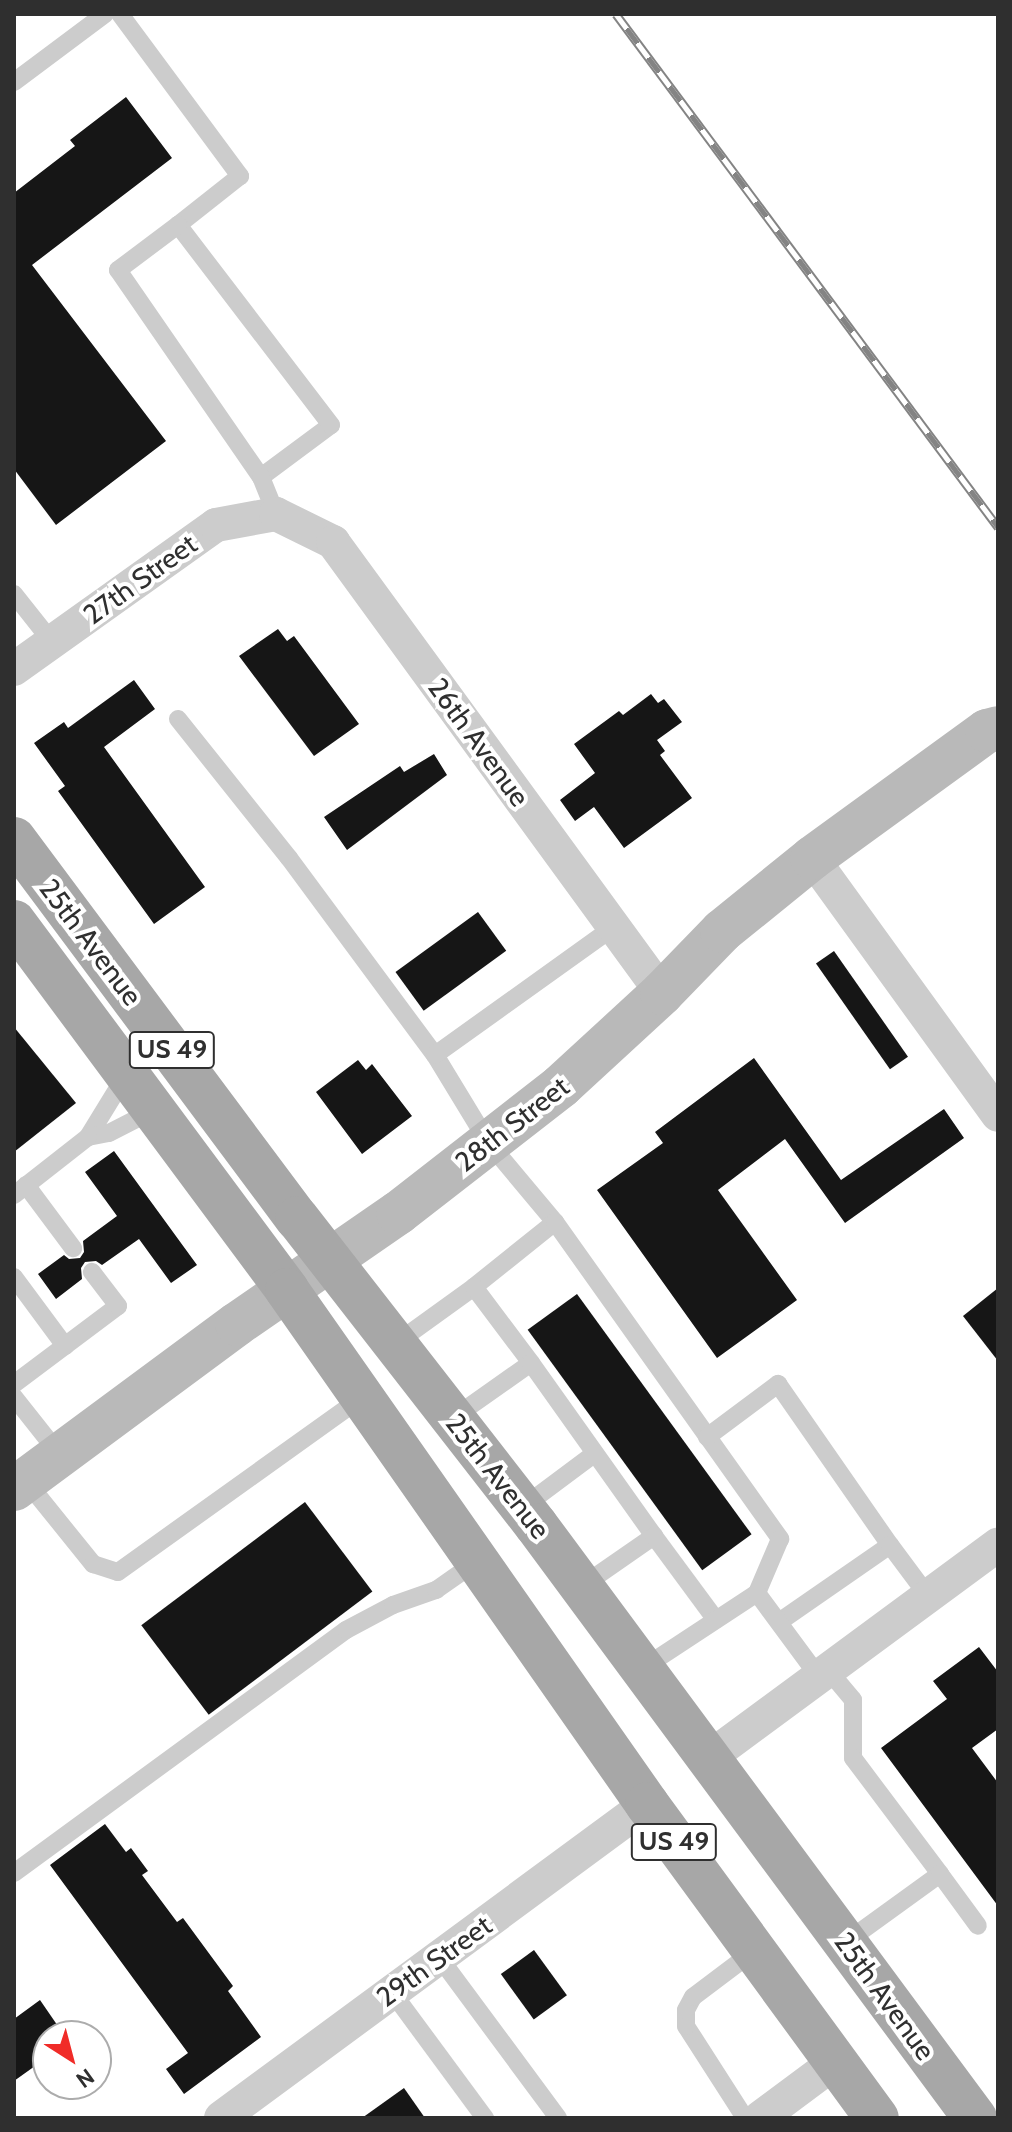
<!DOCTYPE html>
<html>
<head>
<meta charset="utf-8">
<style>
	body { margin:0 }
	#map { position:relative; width:1012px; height:2132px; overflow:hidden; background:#fff; font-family:Cabin,sans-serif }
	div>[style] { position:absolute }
	.building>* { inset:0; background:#161616; transform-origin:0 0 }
	.lane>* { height:18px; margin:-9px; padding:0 9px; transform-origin:9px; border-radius:9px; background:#ccc }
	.street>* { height:34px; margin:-17px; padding:0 17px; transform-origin:17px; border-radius:17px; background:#ccc }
	.secondary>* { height:44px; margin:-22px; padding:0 22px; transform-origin:22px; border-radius:22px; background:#b9b9b9 }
	.primary>* { height:44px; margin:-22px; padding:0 22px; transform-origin:22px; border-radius:22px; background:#a7a7a7 }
	.rail>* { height:9px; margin-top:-4.5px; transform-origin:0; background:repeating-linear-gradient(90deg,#fff 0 18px,#848484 0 36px); box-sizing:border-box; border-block:2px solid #848484 }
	span { translate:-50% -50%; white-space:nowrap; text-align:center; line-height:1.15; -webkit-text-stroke:8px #fff; paint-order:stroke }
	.shield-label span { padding:2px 6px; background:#fff; border:2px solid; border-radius:6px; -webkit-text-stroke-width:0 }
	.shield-label { font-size:26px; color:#2f2f2f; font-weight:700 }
	.street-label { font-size:28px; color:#2f2f2f }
	.frame { position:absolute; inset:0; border:16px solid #2f2f2f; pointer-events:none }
	.north { position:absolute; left:32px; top:2020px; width:80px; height:80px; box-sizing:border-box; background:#fff; border:2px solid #acacac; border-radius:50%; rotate:144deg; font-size:22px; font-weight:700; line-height:32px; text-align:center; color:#2f2f2f }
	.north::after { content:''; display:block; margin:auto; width:28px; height:36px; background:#f02c28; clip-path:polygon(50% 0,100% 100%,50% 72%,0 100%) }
</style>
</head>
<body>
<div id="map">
	<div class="building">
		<i style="clip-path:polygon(126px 97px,172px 158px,32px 265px,166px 441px,56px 525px,14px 469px,14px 193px,75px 146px,70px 140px)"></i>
		<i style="clip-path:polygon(278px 629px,287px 641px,294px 636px,359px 724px,314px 756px,239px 656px)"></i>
		<i style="clip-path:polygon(134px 680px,155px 709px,104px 747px,205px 887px,154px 924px,58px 791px,65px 786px,34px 743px,64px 722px,68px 728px)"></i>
		<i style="clip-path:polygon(651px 694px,658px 703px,664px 699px,682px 722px,657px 740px,665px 751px,660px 755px,692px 798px,624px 848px,594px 807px,575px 821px,560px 800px,595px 773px,574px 744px,619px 711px,623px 715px)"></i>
		<i style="clip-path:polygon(434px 754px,447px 775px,347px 850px,324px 817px,400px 766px,404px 772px)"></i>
		<i style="left:478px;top:912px;width:48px;height:102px;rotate:54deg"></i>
		<i style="left:834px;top:951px;width:129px;height:22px;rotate:55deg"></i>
		<i style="clip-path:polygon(14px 1027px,76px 1103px,14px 1152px)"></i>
		<i style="clip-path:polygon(754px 1058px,841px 1180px,944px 1109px,964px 1138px,845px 1223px,785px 1139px,718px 1190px,797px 1300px,717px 1358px,597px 1190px,663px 1143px,655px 1132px)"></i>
		<i style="clip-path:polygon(358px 1060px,366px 1070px,372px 1064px,412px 1116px,362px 1154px,316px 1092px)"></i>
		<i style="clip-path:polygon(114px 1151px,197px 1265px,171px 1283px,139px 1239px,102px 1265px,96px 1261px,85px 1262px,81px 1268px,82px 1279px,56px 1299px,38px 1274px,64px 1255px,69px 1259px,80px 1258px,84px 1252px,83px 1241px,117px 1216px,85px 1172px)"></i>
		<i style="clip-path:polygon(998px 1288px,998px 1361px,963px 1316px)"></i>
		<i style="left:577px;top:1294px;width:297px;height:61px;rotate:54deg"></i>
		<i style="left:305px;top:1502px;width:112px;height:205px;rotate:53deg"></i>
		<i style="clip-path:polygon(979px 1647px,998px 1672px,998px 1729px,972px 1748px,998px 1783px,998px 1906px,881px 1748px,947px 1699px,933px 1681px)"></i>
		<i style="clip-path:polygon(105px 1824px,126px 1852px,131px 1848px,148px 1871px,142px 1875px,177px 1922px,183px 1918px,233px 1986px,228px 1991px,261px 2037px,184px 2094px,166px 2069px,188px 2053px,50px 1865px)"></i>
		<i style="left:534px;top:1950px;width:56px;height:41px;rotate:54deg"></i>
		<i style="clip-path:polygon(40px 2000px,62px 2032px,48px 2036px,48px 2042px,35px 2052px,42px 2061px,14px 2081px,14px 2019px)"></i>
		<i style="clip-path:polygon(404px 2088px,425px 2118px,362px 2118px)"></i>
	</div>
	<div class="lane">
		<i style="left:120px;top:14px;width:202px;rotate:53.5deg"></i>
		<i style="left:240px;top:176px;width:79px;rotate:141.7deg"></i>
		<i style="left:14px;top:82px;width:114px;rotate:-36.8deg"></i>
		<i style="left:261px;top:477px;width:87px;rotate:-36.6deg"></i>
		<i style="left:331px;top:425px;width:252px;rotate:-127.4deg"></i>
		<i style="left:178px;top:225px;width:75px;rotate:143.1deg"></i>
		<i style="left:118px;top:270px;width:252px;rotate:55.4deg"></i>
		<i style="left:261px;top:477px;width:40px;rotate:68deg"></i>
		<i style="left:14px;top:594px;width:61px;rotate:51.6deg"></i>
		<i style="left:178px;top:719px;width:178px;rotate:51.4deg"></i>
		<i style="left:289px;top:858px;width:245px;rotate:53.5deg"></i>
		<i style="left:435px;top:1055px;width:102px;rotate:58.7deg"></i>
		<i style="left:488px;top:1142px;width:104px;rotate:50.1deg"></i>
		<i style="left:555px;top:1222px;width:104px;rotate:141.3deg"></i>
		<i style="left:435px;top:1055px;width:220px;rotate:-35.6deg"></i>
		<i style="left:126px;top:1075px;width:73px;rotate:121.5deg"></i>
		<i style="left:88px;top:1137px;width:21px;rotate:-11deg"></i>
		<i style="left:109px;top:1133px;width:51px;rotate:-27.1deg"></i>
		<i style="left:26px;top:1185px;width:79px;rotate:53.3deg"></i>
		<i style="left:14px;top:1195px;width:94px;rotate:-38.1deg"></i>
		<i style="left:555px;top:1222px;width:389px;rotate:54.6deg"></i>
		<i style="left:780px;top:1539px;width:59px;rotate:113.1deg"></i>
		<i style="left:14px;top:1277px;width:86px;rotate:53.5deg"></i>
		<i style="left:395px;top:1344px;width:97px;rotate:-35.8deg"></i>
		<i style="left:474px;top:1287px;width:95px;rotate:53.1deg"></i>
		<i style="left:14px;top:1384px;width:130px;rotate:-36.9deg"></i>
		<i style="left:118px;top:1306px;width:43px;rotate:-127.4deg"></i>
		<i style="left:14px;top:1397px;width:74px;rotate:51.6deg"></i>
		<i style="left:453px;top:1418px;width:95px;rotate:-35.2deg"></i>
		<i style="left:531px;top:1363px;width:212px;rotate:54.6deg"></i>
		<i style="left:707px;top:1437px;width:89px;rotate:-36.7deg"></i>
		<i style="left:778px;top:1384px;width:196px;rotate:55.2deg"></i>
		<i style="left:26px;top:1481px;width:107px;rotate:51.1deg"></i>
		<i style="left:93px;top:1564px;width:26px;rotate:18deg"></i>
		<i style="left:118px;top:1572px;width:299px;rotate:-35.6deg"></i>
		<i style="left:523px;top:1507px;width:89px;rotate:-36.7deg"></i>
		<i style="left:582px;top:1586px;width:88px;rotate:-34.8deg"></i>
		<i style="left:654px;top:1536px;width:104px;rotate:53.6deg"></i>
		<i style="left:779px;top:1622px;width:135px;rotate:-34.7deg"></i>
		<i style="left:890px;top:1545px;width:64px;rotate:53.3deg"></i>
		<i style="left:643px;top:1668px;width:136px;rotate:-33.3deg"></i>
		<i style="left:757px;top:1593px;width:104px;rotate:53.6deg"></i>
		<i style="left:828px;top:1670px;width:39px;rotate:50deg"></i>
		<i style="left:853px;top:1700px;width:58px;rotate:90deg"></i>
		<i style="left:853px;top:1758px;width:145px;rotate:53.1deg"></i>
		<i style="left:940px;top:1874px;width:116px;rotate:144.1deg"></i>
		<i style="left:14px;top:1873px;width:411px;rotate:-36.2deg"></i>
		<i style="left:346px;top:1630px;width:53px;rotate:-28deg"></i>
		<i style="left:393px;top:1605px;width:46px;rotate:-19.2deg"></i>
		<i style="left:436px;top:1590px;width:49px;rotate:-35deg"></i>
		<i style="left:940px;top:1874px;width:64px;rotate:53.8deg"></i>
		<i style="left:439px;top:1957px;width:200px;rotate:53.5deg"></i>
		<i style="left:392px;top:1992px;width:157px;rotate:53.6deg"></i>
		<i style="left:745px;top:2118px;width:109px;rotate:-122.7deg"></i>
		<i style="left:686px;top:2026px;width:16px;rotate:-90deg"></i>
		<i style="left:686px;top:2010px;width:15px;rotate:-62deg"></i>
		<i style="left:693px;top:1997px;width:76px;rotate:-37deg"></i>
	</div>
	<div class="street">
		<i style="left:14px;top:669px;width:248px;rotate:-35.5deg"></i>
		<i style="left:216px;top:525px;width:61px;rotate:-10.4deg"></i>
		<i style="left:276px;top:514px;width:64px;rotate:26.2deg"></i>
		<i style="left:333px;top:542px;width:558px;rotate:53.89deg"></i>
		<i style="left:812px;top:858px;width:317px;rotate:54.1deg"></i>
		<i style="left:710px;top:1757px;width:358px;rotate:-36.4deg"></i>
		<i style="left:221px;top:2118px;width:529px;rotate:-36.39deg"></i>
		<i style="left:760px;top:2118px;width:94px;rotate:-36.7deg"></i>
	</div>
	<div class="secondary">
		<i style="left:14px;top:1489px;width:277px;rotate:-36.5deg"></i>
		<i style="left:237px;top:1324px;width:196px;rotate:-34.6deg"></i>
		<i style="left:398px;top:1213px;width:207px;rotate:-37.9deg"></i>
		<i style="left:561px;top:1086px;width:137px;rotate:-42.6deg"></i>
		<i style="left:662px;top:993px;width:86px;rotate:-45.9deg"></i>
		<i style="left:722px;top:931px;width:116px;rotate:-39deg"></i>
		<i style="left:812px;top:858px;width:216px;rotate:-36deg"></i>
		<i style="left:987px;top:731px;width:11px;rotate:-15deg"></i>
	</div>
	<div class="primary">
		<i style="left:14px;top:839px;width:473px;rotate:53.3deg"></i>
		<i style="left:297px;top:1218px;width:389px;rotate:52.1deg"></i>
		<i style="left:536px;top:1525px;width:738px;rotate:53.49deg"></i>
		<i style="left:14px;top:922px;width:458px;rotate:53.4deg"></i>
		<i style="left:287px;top:1290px;width:628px;rotate:54.99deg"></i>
		<i style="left:647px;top:1804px;width:389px;rotate:53.8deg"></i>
	</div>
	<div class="rail">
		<i style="left:616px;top:14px;width:640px;rotate:53.33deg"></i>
	</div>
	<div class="shield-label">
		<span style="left:172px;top:1050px">US 49</span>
		<span style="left:674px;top:1842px">US 49</span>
	</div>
	<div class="street-label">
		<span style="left:140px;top:579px;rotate:-36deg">27th Street</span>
		<span style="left:479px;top:742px;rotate:54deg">26th Avenue</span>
		<span style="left:91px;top:942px;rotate:53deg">25th Avenue</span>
		<span style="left:512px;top:1124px;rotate:-38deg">28th Street</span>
		<span style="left:498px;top:1476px;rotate:52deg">25th Avenue</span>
		<span style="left:434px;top:1961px;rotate:-36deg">29th Street</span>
		<span style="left:885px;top:1996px;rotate:54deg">25th Avenue</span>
	</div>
	<div class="frame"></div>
	<div class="north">N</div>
</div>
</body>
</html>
